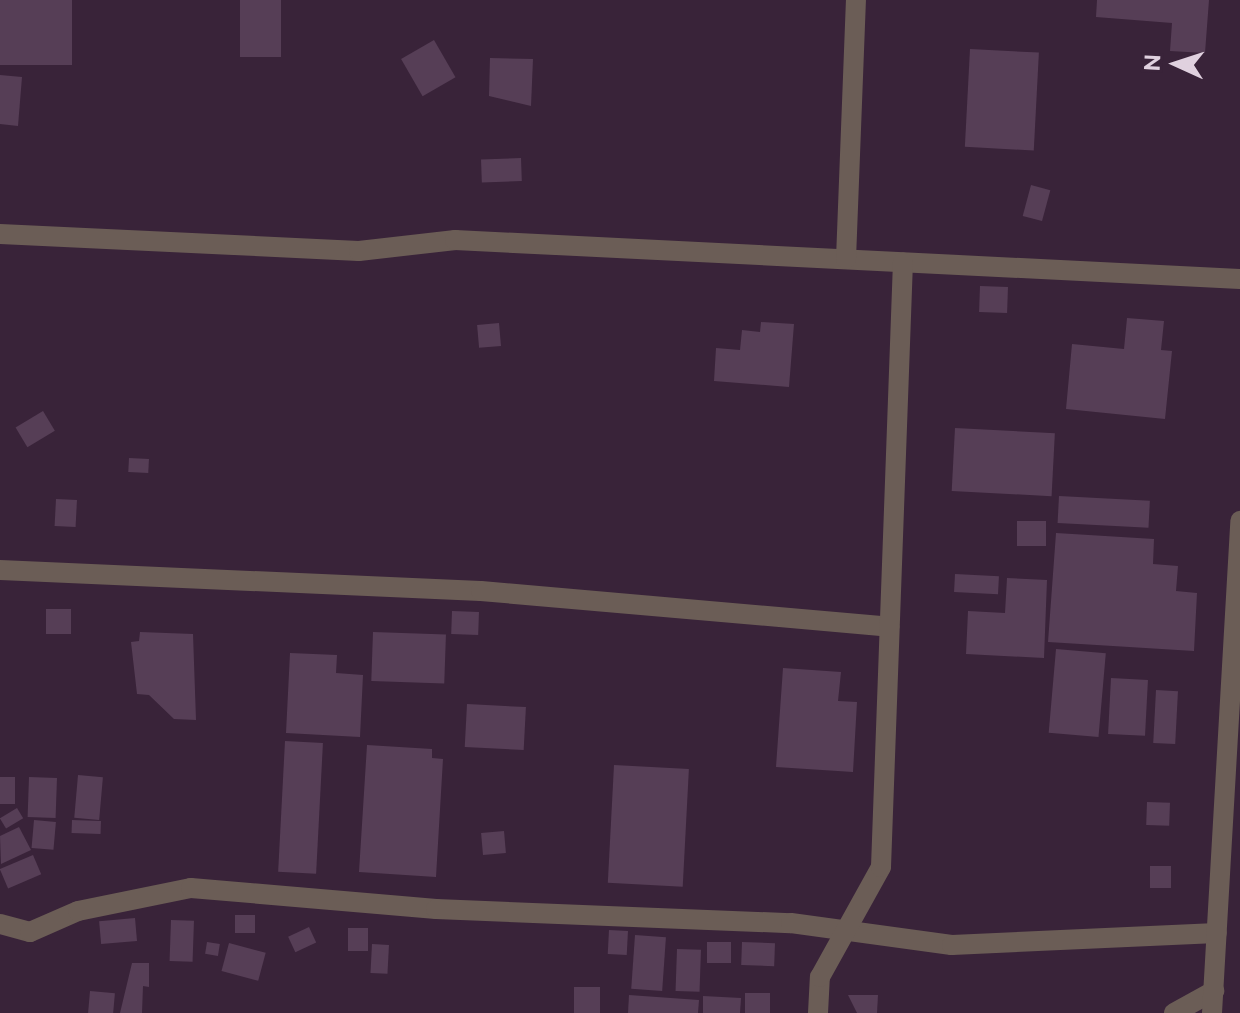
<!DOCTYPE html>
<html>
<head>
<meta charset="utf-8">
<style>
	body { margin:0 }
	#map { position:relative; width:1240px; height:1013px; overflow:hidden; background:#392339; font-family:Raleway,sans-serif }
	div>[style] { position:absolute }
	.building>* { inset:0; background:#563e56; transform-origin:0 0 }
	.minor>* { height:20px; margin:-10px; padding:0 10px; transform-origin:10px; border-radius:10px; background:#6b5d56 }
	span { translate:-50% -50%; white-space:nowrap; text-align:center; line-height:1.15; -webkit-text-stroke:6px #392339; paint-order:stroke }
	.north { position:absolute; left:1136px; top:24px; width:80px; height:80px; -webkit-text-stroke:6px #392339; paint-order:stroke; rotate:273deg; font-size:22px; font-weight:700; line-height:32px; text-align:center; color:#e0d1df }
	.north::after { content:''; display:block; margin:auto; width:28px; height:36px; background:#e0d1df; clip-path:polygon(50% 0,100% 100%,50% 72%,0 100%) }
</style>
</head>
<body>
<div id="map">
	<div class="building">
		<i style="left:0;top:0;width:72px;height:65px"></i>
		<i style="left:240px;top:0;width:41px;height:57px"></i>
		<i style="clip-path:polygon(1097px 0,1209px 0,1205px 53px,1170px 51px,1172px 23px,1096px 17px)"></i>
		<i style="left:434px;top:40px;width:43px;height:38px;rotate:60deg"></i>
		<i style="left:970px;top:49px;width:69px;height:98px;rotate:3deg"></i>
		<i style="clip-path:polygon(490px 58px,533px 59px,531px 106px,489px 96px)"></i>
		<i style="clip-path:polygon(0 75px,22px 77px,18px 126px,0 124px)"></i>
		<i style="left:521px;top:158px;width:23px;height:40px;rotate:88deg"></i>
		<i style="left:1031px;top:185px;width:20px;height:32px;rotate:15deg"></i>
		<i style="left:980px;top:286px;width:28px;height:26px;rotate:2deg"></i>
		<i style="clip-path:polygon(1127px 318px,1164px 321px,1161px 350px,1172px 351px,1165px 419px,1066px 409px,1072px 344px,1124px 349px)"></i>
		<i style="clip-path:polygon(761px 322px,794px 324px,789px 387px,714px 381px,716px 348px,740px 350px,742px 330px,760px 332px)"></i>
		<i style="left:499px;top:323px;width:23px;height:22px;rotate:85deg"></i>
		<i style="left:43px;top:411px;width:23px;height:32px;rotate:59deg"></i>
		<i style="left:955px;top:428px;width:100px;height:63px;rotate:3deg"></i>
		<i style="left:129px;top:458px;width:20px;height:14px;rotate:3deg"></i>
		<i style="left:1059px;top:496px;width:91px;height:27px;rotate:3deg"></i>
		<i style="left:56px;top:499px;width:21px;height:27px;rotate:3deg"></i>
		<i style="left:1017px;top:521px;width:29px;height:25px"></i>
		<i style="clip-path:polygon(1056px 533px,1154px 539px,1153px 564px,1178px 566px,1176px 591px,1197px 593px,1194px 651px,1048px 642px)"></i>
		<i style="left:955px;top:574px;width:44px;height:18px;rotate:3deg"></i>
		<i style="clip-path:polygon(1007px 578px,1047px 580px,1044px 658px,966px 654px,968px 611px,1005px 613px)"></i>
		<i style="left:46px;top:609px;width:25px;height:25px"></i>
		<i style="left:452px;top:611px;width:27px;height:23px;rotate:2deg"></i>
		<i style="clip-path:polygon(140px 632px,193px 634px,196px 720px,174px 719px,149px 695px,137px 694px,131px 642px,139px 641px)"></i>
		<i style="left:373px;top:632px;width:73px;height:49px;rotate:2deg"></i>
		<i style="left:1056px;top:649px;width:50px;height:84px;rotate:5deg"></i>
		<i style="clip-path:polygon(290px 653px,337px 655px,336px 673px,363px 675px,360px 737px,286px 733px)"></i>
		<i style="clip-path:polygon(783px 668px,841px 672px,838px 701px,857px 702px,853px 772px,776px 767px)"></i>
		<i style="left:1111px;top:678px;width:37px;height:56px;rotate:3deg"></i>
		<i style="left:1156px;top:690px;width:22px;height:53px;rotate:3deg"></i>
		<i style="left:467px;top:704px;width:59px;height:43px;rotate:3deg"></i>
		<i style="left:285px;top:741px;width:38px;height:131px;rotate:3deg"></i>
		<i style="clip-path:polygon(367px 745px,432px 749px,432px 758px,443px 759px,436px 877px,359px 872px)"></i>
		<i style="left:614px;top:765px;width:75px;height:118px;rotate:3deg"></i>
		<i style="left:78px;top:775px;width:25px;height:43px;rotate:5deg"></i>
		<i style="left:0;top:777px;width:15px;height:27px"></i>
		<i style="left:29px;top:777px;width:28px;height:40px;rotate:2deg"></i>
		<i style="left:1147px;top:802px;width:23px;height:23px;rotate:2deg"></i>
		<i style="left:17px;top:808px;width:12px;height:20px;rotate:59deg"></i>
		<i style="left:34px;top:820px;width:22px;height:28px;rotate:5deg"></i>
		<i style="left:72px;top:820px;width:29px;height:13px;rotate:2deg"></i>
		<i style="clip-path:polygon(19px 827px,31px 850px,1px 864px,0 836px)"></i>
		<i style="left:504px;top:831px;width:22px;height:23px;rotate:85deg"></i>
		<i style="left:33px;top:855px;width:21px;height:36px;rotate:67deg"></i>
		<i style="left:1150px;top:866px;width:21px;height:22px"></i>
		<i style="left:235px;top:915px;width:20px;height:18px"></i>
		<i style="left:135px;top:918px;width:23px;height:36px;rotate:85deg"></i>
		<i style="left:171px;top:920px;width:23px;height:41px;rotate:2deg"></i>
		<i style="left:309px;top:927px;width:17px;height:23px;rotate:65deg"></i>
		<i style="left:348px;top:928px;width:20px;height:23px"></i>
		<i style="left:609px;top:930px;width:19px;height:24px;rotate:3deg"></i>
		<i style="left:635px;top:935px;width:31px;height:54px;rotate:4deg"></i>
		<i style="left:207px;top:942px;width:13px;height:12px;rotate:9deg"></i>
		<i style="left:707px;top:942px;width:24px;height:21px"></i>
		<i style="left:742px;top:942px;width:33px;height:23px;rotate:2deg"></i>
		<i style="left:229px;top:943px;width:38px;height:29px;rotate:15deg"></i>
		<i style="left:372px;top:944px;width:17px;height:29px;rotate:3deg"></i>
		<i style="left:677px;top:949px;width:24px;height:42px;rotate:2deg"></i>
		<i style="clip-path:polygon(132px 963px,149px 963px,149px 987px,143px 986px,142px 1013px,120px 1013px)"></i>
		<i style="left:574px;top:987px;width:26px;height:26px"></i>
		<i style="left:90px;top:991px;width:25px;height:22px;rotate:5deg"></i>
		<i style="left:745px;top:993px;width:25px;height:20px"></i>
		<i style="clip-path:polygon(629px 995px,699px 1000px,698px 1013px,628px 1013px)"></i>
		<i style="clip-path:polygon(848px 995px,878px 995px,877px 1013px,857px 1013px)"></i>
		<i style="clip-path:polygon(703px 996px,741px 998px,740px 1013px,703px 1013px)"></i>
	</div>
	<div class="minor">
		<i style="left:0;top:234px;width:359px;rotate:2.7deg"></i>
		<i style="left:359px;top:251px;width:97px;rotate:-6.5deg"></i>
		<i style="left:455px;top:240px;width:786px;rotate:2.84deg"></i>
		<i style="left:846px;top:259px;width:259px;rotate:-87.8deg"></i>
		<i style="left:0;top:570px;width:481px;rotate:2.5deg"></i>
		<i style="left:481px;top:591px;width:410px;rotate:5deg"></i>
		<i style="left:0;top:924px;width:31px;rotate:15deg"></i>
		<i style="left:30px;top:932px;width:52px;rotate:-23.6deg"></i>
		<i style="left:78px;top:911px;width:115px;rotate:-11.5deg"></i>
		<i style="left:191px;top:888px;width:246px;rotate:4.9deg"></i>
		<i style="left:436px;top:909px;width:355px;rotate:2.3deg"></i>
		<i style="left:791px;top:923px;width:162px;rotate:7.8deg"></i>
		<i style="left:952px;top:945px;width:265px;rotate:-2.6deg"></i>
		<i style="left:818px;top:1013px;width:36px;rotate:-87deg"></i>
		<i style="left:820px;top:977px;width:126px;rotate:-61deg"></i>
		<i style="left:881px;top:867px;width:605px;rotate:-87.92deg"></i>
		<i style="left:1174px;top:1013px;width:46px;rotate:-28.8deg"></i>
		<i style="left:1212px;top:1013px;width:493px;rotate:-86.7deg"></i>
	</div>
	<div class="north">N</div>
</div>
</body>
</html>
